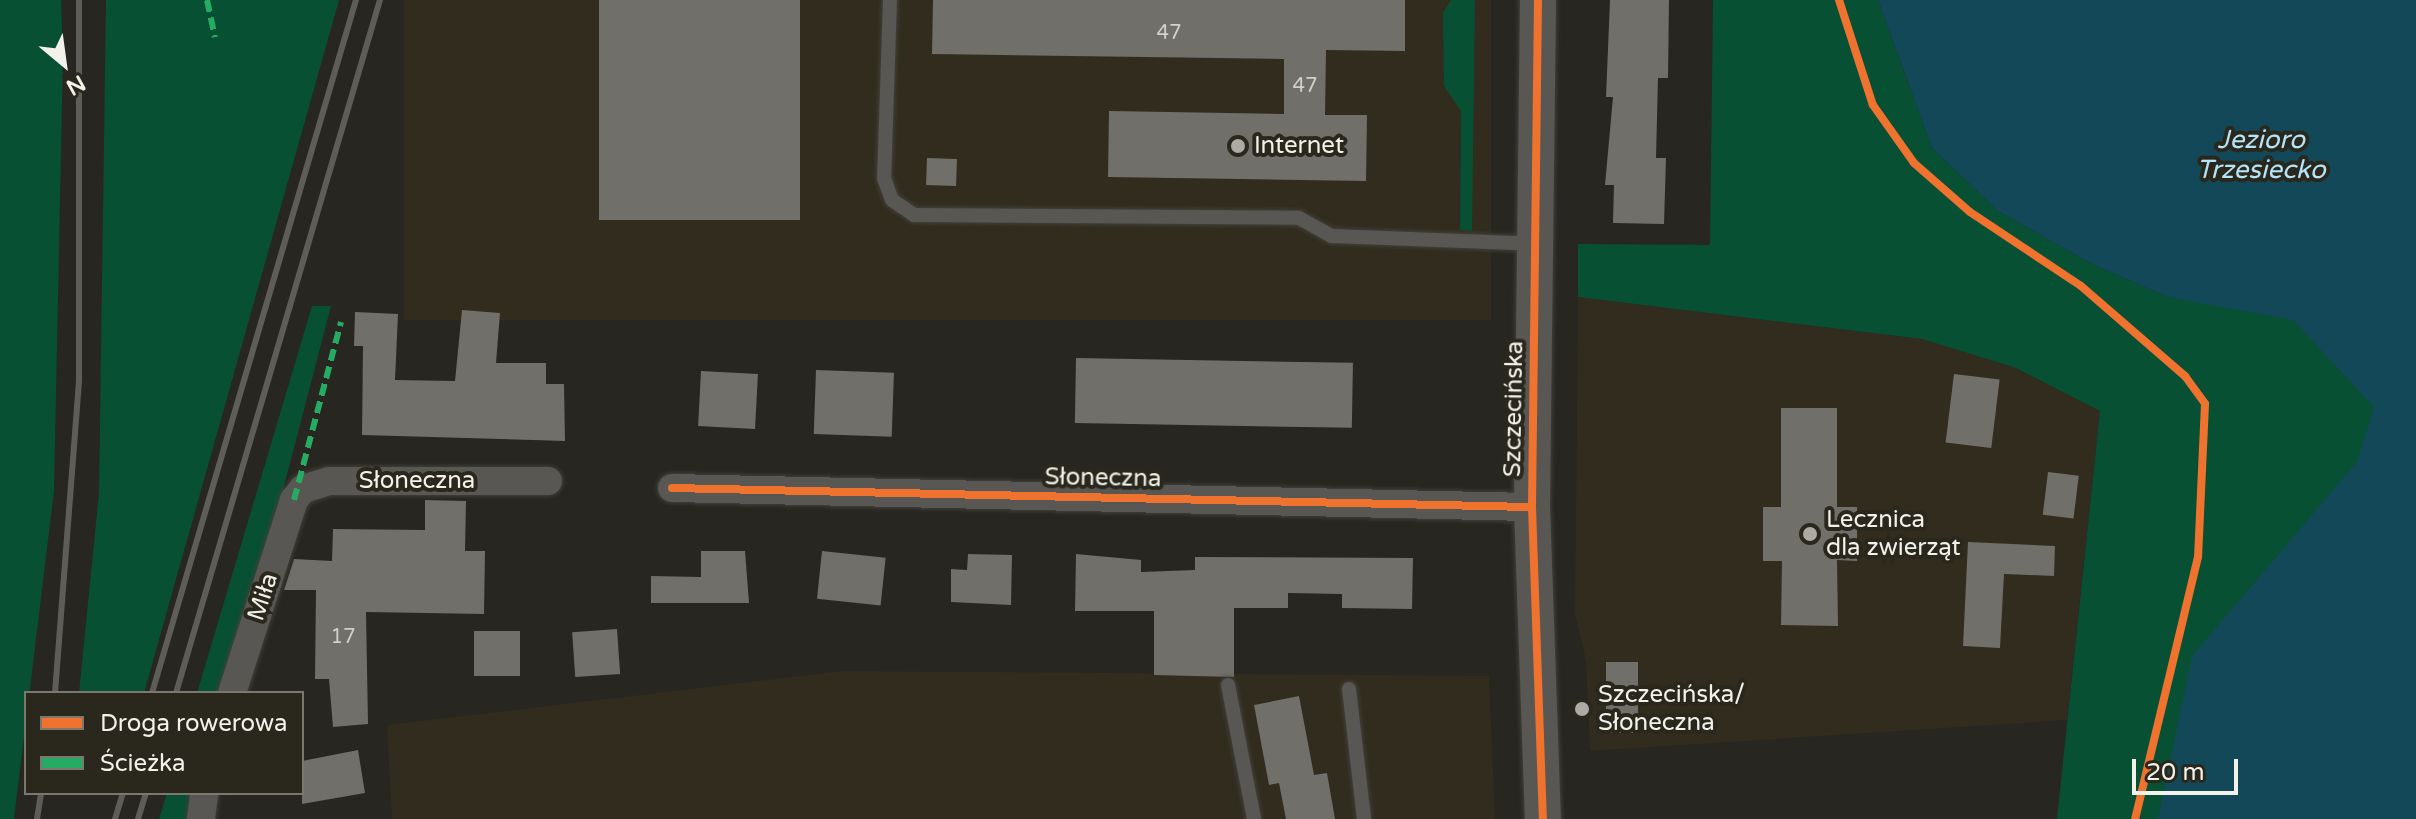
<!DOCTYPE html>
<html>
<head>
<meta charset="utf-8">
<style>
	body { margin:0 }
	#map { position:relative; width:2416px; height:819px; overflow:hidden; background:#272620; font-family:"Varela Round",sans-serif }
	div>[style] { position:absolute }
	.built>* { inset:0; background:#312c1d; transform-origin:0 0 }
	.green>* { inset:0; background:#075034 }
	.water>* { inset:0; background:#134859 }
	.building>* { inset:0; background:#706f6a; transform-origin:0 0 }
	.roads { filter:drop-shadow(0 0 2px #41403b) drop-shadow(0 0 2px #41403b) }
	.service>* { height:14px; margin:-7px; padding:0 7px; transform-origin:7px; border-radius:7px; background:#585753 }
	.minor>* { height:28px; margin:-14px; padding:0 14px; transform-origin:14px; border-radius:14px; background:#585753 }
	.tertiary>* { height:36px; margin:-18px; padding:0 18px; transform-origin:18px; border-radius:18px; background:#585753 }
	.rail>* { height:6px; margin:-3px; padding:0 3px; transform-origin:3px; border-radius:3px; background:#5e5d59 }
	.quiet>* { height:6px; margin-top:-3px; transform-origin:0; background:repeating-linear-gradient(90deg,#26ab63 0 12px,transparent 0 18px) }
	.cycleway>* { height:8px; margin:-4px; padding:0 4px; transform-origin:4px; border-radius:4px; background:#ef722f }
	.dots>* { width:22px; height:22px; translate:-50% -50%; box-sizing:border-box; border:4px solid #2a271d; border-radius:50% }
	span { translate:-50% -50%; white-space:nowrap; text-align:center; line-height:1.15; -webkit-text-stroke:8px #2a271d; paint-order:stroke }
	.number-label { font-size:20px; color:#d2d0ca }
	.number-label span { -webkit-text-stroke-width:0 }
	.poi-label { font-size:24px; color:#f2f1ea }
	.left { translate:0 -50%; text-align:left }
	.street-label { font-size:24px; color:#f2f1ea }
	.water-label { font-size:26px; color:#b4e4f8; font-style:italic }
	.legend { position:absolute; left:24px; top:691px; width:280px; height:104px; box-sizing:border-box; background:#2a271d; border:2px solid #7a786f; margin:0; padding:10px 14px; list-style:none; font-size:24px; color:#f2f1ea }
	.legend li { display:flex; align-items:center; gap:16px; height:40px }
	.legend b { width:40px; border:2px solid #7a786f }
	.north { position:absolute; left:24px; top:24px; width:80px; height:80px; -webkit-text-stroke:6px #2a271d; paint-order:stroke; rotate:151deg; font-size:22px; font-weight:700; line-height:32px; text-align:center; color:#f2f1ea }
	.north::after { content:''; display:block; margin:auto; width:28px; height:36px; background:#f2f1ea; clip-path:polygon(50% 0,100% 100%,50% 72%,0 100%) }
	.scale { position:absolute; left:2132px; top:759px; width:106px; height:36px; box-sizing:border-box; border:4px solid #f2f1ea; border-top:0; padding-left:10px; font-size:24px; line-height:28px; white-space:nowrap; color:#f2f1ea; -webkit-text-stroke:6px #2a271d; paint-order:stroke }
</style>
</head>
<body>
<div id="map">
	<div class="built">
		<i style="left:404px;top:0;width:1087px;height:320px"></i>
		<i style="clip-path:polygon(1578px 297px,1922px 339px,2016px 368px,2100px 411px,2067px 720px,1590px 751px,1586px 661px,1575px 614px)"></i>
		<i style="clip-path:polygon(842px 671px,1489px 676px,1495px 819px,392px 819px,387px 725px)"></i>
	</div>
	<div class="green">
		<i style="clip-path:polygon(0 0,61px 0,63px 55px,54px 491px,14px 819px,0 819px)"></i>
		<i style="clip-path:polygon(106px 0,339px 0,144px 693px,79px 693px,99px 493px)"></i>
		<i style="clip-path:polygon(1451px 0,1475px 0,1472px 231px,1460px 230px,1461px 111px,1444px 86px,1443px 13px)"></i>
		<i style="clip-path:polygon(1713px 0,1878px 0,1932px 148px,1998px 211px,2092px 264px,2168px 297px,2350px 277px,2416px 558px,2200px 819px,2057px 819px,2100px 411px,2016px 368px,1922px 339px,1578px 297px,1578px 244px,1710px 245px)"></i>
		<i style="clip-path:polygon(312px 306px,331px 306px,282px 494px,218px 693px,197px 693px)"></i>
		<i style="clip-path:polygon(167px 793px,190px 793px,187px 819px,159px 819px)"></i>
	</div>
	<div class="water">
		<i style="clip-path:polygon(1878px 0,2416px 0,2416px 819px,2158px 819px,2192px 656px,2357px 462px,2374px 407px,2293px 320px,2168px 297px,2092px 264px,1998px 211px,1932px 148px)"></i>
	</div>
	<div class="building">
		<i style="left:599px;top:0;width:201px;height:220px"></i>
		<i style="clip-path:polygon(933px 0,1405px 0,1405px 51px,1326px 50px,1325px 115px,1367px 115px,1366px 181px,1108px 177px,1109px 111px,1284px 114px,1284px 59px,932px 54px)"></i>
		<i style="clip-path:polygon(1610px 0,1669px 0,1668px 78px,1658px 78px,1656px 158px,1666px 158px,1664px 224px,1613px 223px,1614px 185px,1605px 185px,1613px 97px,1606px 97px)"></i>
		<i style="left:927px;top:158px;width:30px;height:27px;rotate:2deg"></i>
		<i style="clip-path:polygon(462px 310px,500px 313px,496px 363px,546px 363px,546px 384px,564px 384px,565px 441px,362px 435px,363px 346px,354px 346px,355px 312px,398px 314px,395px 380px,455px 381px)"></i>
		<i style="left:1076px;top:358px;width:277px;height:65px;rotate:1deg"></i>
		<i style="left:816px;top:370px;width:78px;height:64px;rotate:2deg"></i>
		<i style="left:701px;top:371px;width:57px;height:55px;rotate:3deg"></i>
		<i style="left:1954px;top:374px;width:46px;height:69px;rotate:7deg"></i>
		<i style="clip-path:polygon(1781px 408px,1837px 408px,1837px 507px,1857px 507px,1857px 561px,1837px 560px,1838px 626px,1781px 625px,1782px 561px,1763px 561px,1763px 507px,1781px 507px)"></i>
		<i style="left:2048px;top:472px;width:31px;height:43px;rotate:7deg"></i>
		<i style="clip-path:polygon(425px 500px,466px 501px,465px 551px,485px 551px,484px 614px,366px 612px,368px 724px,333px 727px,329px 679px,315px 679px,316px 590px,284px 590px,294px 559px,332px 561px,333px 529px,425px 530px)"></i>
		<i style="clip-path:polygon(1968px 542px,2055px 546px,2054px 576px,2004px 574px,2000px 648px,1963px 646px)"></i>
		<i style="clip-path:polygon(701px 551px,745px 551px,749px 603px,651px 603px,651px 576px,701px 577px)"></i>
		<i style="left:822px;top:551px;width:64px;height:48px;rotate:6deg"></i>
		<i style="clip-path:polygon(968px 554px,1012px 555px,1011px 605px,951px 602px,951px 569px,967px 570px)"></i>
		<i style="clip-path:polygon(1076px 554px,1141px 560px,1141px 572px,1195px 570px,1195px 557px,1413px 558px,1412px 609px,1342px 608px,1342px 594px,1288px 593px,1288px 608px,1234px 608px,1234px 677px,1154px 675px,1154px 611px,1075px 611px)"></i>
		<i style="left:617px;top:629px;width:45px;height:45px;rotate:86deg"></i>
		<i style="left:474px;top:631px;width:46px;height:45px"></i>
		<i style="left:1606px;top:662px;width:32px;height:71px"></i>
		<i style="clip-path:polygon(1299px 696px,1314px 775px,1327px 773px,1335px 819px,1286px 819px,1279px 783px,1269px 785px,1254px 705px)"></i>
		<i style="clip-path:polygon(358px 750px,365px 793px,302px 804px,302px 761px)"></i>
	</div>
	<div class="roads">
		<div class="service">
			<i style="left:890px;top:0;width:178px;rotate:91.9deg"></i>
			<i style="left:884px;top:178px;width:23px;rotate:70deg"></i>
			<i style="left:892px;top:200px;width:27px;rotate:34deg"></i>
			<i style="left:914px;top:215px;width:385px;rotate:0.4deg"></i>
			<i style="left:1299px;top:218px;width:37px;rotate:29deg"></i>
			<i style="left:1331px;top:236px;width:204px;rotate:2.2deg"></i>
			<i style="left:1228px;top:685px;width:136px;rotate:79deg"></i>
			<i style="left:1349px;top:689px;width:131px;rotate:83.4deg"></i>
		</div>
		<div class="minor">
			<i style="left:672px;top:488px;width:860px;rotate:1.27deg"></i>
			<i style="left:232px;top:693px;width:203px;rotate:-72.2deg"></i>
			<i style="left:294px;top:500px;width:14px;rotate:-51deg"></i>
			<i style="left:303px;top:489px;width:27px;rotate:-17deg"></i>
			<i style="left:329px;top:481px;width:219px"></i>
			<i style="left:201px;top:819px;width:26px;rotate:-83deg"></i>
		</div>
		<div class="tertiary">
			<i style="left:1538px;top:0;width:507px;rotate:90.68deg"></i>
			<i style="left:1532px;top:507px;width:312px;rotate:88deg"></i>
		</div>
	</div>
	<div class="rail">
		<i style="left:55px;top:693px;width:313px;rotate:-85.6deg"></i>
		<i style="left:79px;top:381px;width:381px;rotate:-90deg"></i>
		<i style="left:152px;top:693px;width:722px;rotate:-73.6deg"></i>
		<i style="left:176px;top:693px;width:722px;rotate:-73.6deg"></i>
		<i style="left:37px;top:819px;width:26px;rotate:-81deg"></i>
		<i style="left:115px;top:819px;width:27px;rotate:-73deg"></i>
		<i style="left:138px;top:819px;width:27px;rotate:-73deg"></i>
	</div>
	<div class="quiet">
		<i style="left:207px;top:0;width:38px;rotate:78deg"></i>
		<i style="left:294px;top:500px;width:184px;rotate:-75.2deg"></i>
	</div>
	<div class="cycleway">
		<i style="left:1538px;top:0;width:507px;rotate:90.68deg"></i>
		<i style="left:1532px;top:507px;width:312px;rotate:88deg"></i>
		<i style="left:1839px;top:0;width:110px;rotate:72.1deg"></i>
		<i style="left:1873px;top:105px;width:71px;rotate:54.7deg"></i>
		<i style="left:1914px;top:163px;width:74px;rotate:41.2deg"></i>
		<i style="left:1970px;top:212px;width:133px;rotate:33.7deg"></i>
		<i style="left:2081px;top:286px;width:138px;rotate:40.9deg"></i>
		<i style="left:2185px;top:376px;width:34px;rotate:54deg"></i>
		<i style="left:2205px;top:404px;width:153px;rotate:92.6deg"></i>
		<i style="left:2198px;top:557px;width:269px;rotate:103.5deg"></i>
		<i style="left:672px;top:488px;width:860px;rotate:1.27deg"></i>
	</div>
	<div class="dots">
		<i style="left:1238px;top:146px;background:#abaaa3"></i>
		<i style="left:1810px;top:534px;background:#abaaa3"></i>
		<i style="left:1582px;top:709px;background:#abaaa3"></i>
	</div>
	<div class="number-label">
		<span style="left:1169px;top:33px">47</span>
		<span style="left:1305px;top:86px">47</span>
		<span style="left:343px;top:637px">17</span>
	</div>
	<div class="poi-label">
		<span class="left" style="left:1254px;top:146px">Internet</span>
		<span class="left" style="left:1826px;top:534px">Lecznica<br>dla zwierząt</span>
		<span class="left" style="left:1598px;top:709px">Szczecińska/<br>Słoneczna</span>
	</div>
	<div class="street-label">
		<span style="left:1514px;top:409px;rotate:-89deg">Szczecińska</span>
		<span style="left:1103px;top:478px;rotate:1deg">Słoneczna</span>
		<span style="left:417px;top:481px">Słoneczna</span>
		<span style="left:263px;top:597px;rotate:-72deg">Miła</span>
	</div>
	<div class="water-label">
		<span style="left:2261px;top:155px">Jezioro<br>Trzesiecko</span>
	</div>
	<ul class="legend">
	<li><b style="height:10px;background:#ef722f"></b>Droga rowerowa</li>
	<li><b style="height:10px;background:#26ab63"></b>Ścieżka</li>
	</ul>
	<div class="north">N</div>
	<div class="scale">20 m</div>
</div>
</body>
</html>
